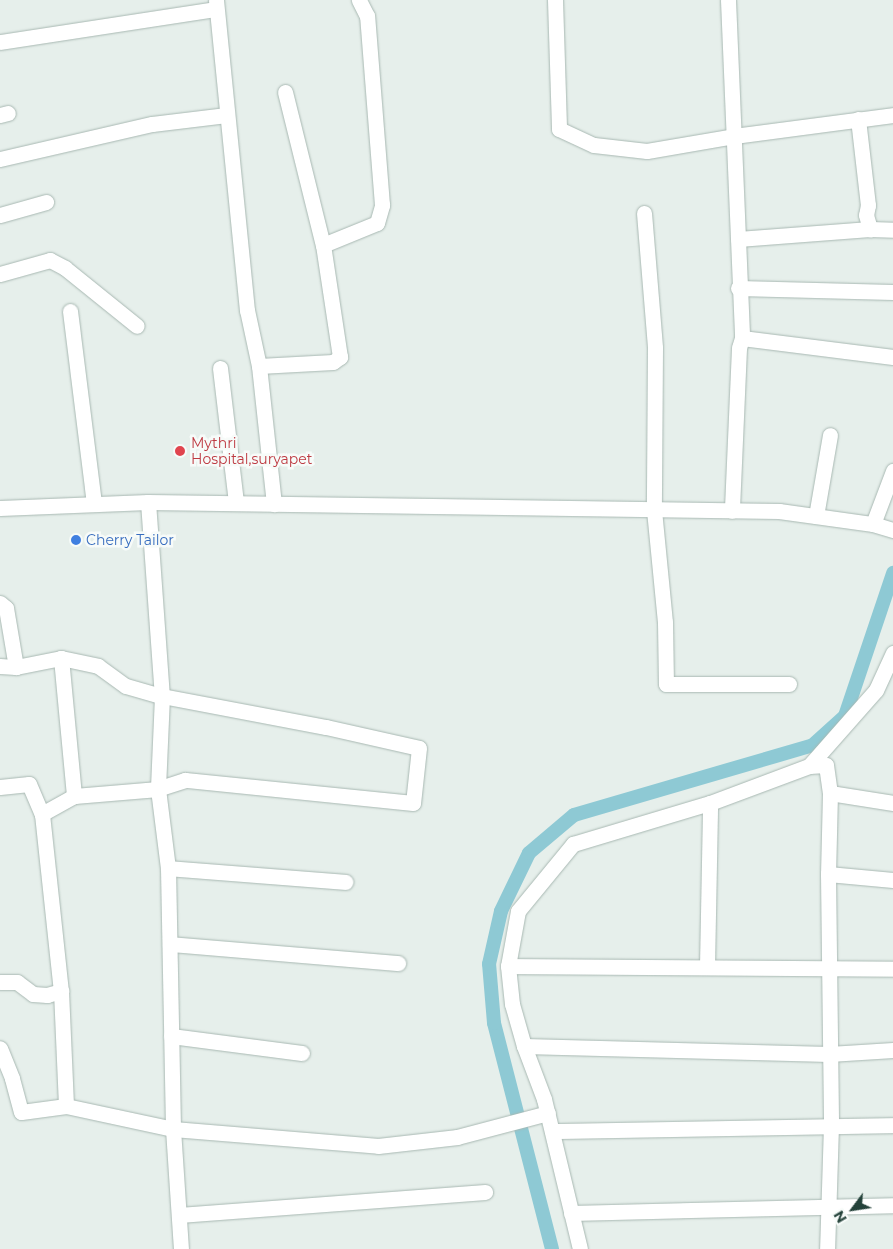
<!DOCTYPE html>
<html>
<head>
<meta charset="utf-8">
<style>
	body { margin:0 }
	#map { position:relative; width:893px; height:1249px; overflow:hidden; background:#e6efeb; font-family:Montserrat,sans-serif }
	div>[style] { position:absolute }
	.canal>* { height:14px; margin:-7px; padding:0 7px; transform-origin:7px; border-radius:7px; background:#8ec9d4 }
	.roads { filter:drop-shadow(0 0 1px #a8b8b2) drop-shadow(0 0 1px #a8b8b2) }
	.minor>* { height:15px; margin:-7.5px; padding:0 7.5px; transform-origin:7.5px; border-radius:7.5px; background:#fff }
	.secondary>* { height:15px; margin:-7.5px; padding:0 7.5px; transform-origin:7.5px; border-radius:7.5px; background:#fff }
	.dots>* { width:14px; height:14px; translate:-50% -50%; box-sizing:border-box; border:2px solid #f7fbf9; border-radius:50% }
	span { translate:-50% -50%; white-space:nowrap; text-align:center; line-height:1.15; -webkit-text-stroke:5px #f7fbf9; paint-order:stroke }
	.health-label { font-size:14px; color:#be3a42 }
	.left { translate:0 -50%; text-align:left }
	.shop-label { font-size:14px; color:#366cbe }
	.north { position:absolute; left:828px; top:1184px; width:50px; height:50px; -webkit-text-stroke:4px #f7fbf9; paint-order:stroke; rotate:239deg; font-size:14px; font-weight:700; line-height:20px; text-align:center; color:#24423a }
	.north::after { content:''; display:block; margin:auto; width:18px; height:22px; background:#24423a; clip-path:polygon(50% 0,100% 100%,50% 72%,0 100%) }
</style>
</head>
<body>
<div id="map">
	<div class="canal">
		<i style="left:552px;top:1249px;width:233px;rotate:-104.4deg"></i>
		<i style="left:494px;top:1023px;width:59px;rotate:-94.8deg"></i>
		<i style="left:489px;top:964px;width:54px;rotate:-77.2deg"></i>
		<i style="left:501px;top:911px;width:64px;rotate:-64.2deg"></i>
		<i style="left:529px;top:853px;width:59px;rotate:-40.2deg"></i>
		<i style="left:574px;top:815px;width:249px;rotate:-16.3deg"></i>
		<i style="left:813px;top:745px;width:43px;rotate:-42.2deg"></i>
		<i style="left:845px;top:716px;width:151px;rotate:-71.4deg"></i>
	</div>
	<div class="roads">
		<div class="minor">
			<i style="left:216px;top:0;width:312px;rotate:84.3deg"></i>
			<i style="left:247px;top:310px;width:57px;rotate:77.9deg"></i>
			<i style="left:259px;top:366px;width:139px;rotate:83.8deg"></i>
			<i style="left:555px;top:0;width:129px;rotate:88.2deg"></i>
			<i style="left:559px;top:129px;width:38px;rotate:25deg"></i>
			<i style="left:594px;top:145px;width:53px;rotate:6.5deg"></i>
			<i style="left:647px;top:151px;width:88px;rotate:-9.8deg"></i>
			<i style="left:734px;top:136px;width:160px;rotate:-7.5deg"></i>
			<i style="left:728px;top:0;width:338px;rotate:87.6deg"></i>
			<i style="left:742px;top:338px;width:10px;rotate:107deg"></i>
			<i style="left:739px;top:348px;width:163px;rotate:92.5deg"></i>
			<i style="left:0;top:42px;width:218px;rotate:-8.7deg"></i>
			<i style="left:285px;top:92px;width:158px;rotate:76.1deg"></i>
			<i style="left:323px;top:245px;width:58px;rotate:-22.2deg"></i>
			<i style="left:377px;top:223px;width:19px;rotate:-74deg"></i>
			<i style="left:382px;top:205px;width:190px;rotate:-94.5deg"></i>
			<i style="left:367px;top:16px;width:18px;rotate:-117deg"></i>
			<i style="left:0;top:115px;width:8px;rotate:-14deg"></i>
			<i style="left:858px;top:119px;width:87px;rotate:83.4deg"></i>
			<i style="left:868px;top:205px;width:10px;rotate:101deg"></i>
			<i style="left:866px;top:215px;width:15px;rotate:74deg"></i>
			<i style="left:0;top:159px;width:156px;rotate:-13deg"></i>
			<i style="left:152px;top:124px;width:75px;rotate:-6.9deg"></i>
			<i style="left:644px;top:213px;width:135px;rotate:85.3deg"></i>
			<i style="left:655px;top:348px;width:162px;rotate:90.4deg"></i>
			<i style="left:654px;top:510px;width:113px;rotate:84.4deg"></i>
			<i style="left:665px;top:622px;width:62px;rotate:89.1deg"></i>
			<i style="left:666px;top:684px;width:123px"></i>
			<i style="left:0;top:215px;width:48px;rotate:-15.8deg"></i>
			<i style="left:738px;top:239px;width:132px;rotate:-4.3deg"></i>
			<i style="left:870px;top:229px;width:23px;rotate:2deg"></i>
			<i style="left:0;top:274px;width:52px;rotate:-15.6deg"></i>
			<i style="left:50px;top:260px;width:17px;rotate:28deg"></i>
			<i style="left:65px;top:268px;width:92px;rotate:38.9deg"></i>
			<i style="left:738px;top:288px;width:155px;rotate:1.5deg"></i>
			<i style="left:70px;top:311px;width:194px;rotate:82.9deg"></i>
			<i style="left:742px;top:338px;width:152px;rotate:7.2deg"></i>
			<i style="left:259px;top:366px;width:74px;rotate:-3.1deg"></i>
			<i style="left:333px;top:362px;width:9px;rotate:-36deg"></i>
			<i style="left:340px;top:357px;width:113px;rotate:-98.6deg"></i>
			<i style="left:220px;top:368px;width:136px;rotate:83.2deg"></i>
			<i style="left:148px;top:502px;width:195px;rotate:85.9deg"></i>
			<i style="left:162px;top:696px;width:93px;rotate:92.5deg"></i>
			<i style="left:158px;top:789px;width:80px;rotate:82.8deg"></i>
			<i style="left:168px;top:868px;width:261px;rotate:88.9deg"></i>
			<i style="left:173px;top:1129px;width:120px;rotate:86.2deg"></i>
			<i style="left:816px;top:516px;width:82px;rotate:-80.2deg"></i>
			<i style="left:873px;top:524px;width:57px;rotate:-69.3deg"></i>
			<i style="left:0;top:603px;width:8px;rotate:40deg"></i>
			<i style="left:6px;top:608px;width:60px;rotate:80.4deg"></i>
			<i style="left:61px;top:658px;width:139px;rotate:84.6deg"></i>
			<i style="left:0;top:666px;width:16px;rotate:4deg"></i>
			<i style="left:16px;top:667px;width:46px;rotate:-11.3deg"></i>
			<i style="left:61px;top:658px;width:38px;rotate:12deg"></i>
			<i style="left:98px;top:666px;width:34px;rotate:36deg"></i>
			<i style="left:126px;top:686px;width:37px;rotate:16deg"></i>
			<i style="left:162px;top:696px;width:167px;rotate:10.7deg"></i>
			<i style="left:326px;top:727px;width:95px;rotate:12.7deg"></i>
			<i style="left:419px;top:748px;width:55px;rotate:96.2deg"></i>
			<i style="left:413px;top:803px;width:229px;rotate:-174.2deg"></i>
			<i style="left:185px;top:780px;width:28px;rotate:162deg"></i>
			<i style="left:158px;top:789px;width:84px;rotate:175.2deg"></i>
			<i style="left:74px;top:796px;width:37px;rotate:151deg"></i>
			<i style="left:809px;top:766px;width:17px;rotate:-3deg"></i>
			<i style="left:826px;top:765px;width:28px;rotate:82deg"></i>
			<i style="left:830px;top:793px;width:81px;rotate:91.4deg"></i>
			<i style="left:828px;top:874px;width:251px;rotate:89.3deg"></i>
			<i style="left:831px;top:1125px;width:124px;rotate:91.8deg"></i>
			<i style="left:0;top:787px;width:29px;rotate:-6deg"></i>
			<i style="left:29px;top:784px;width:33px;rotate:67deg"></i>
			<i style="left:42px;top:814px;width:178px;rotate:83.9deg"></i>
			<i style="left:61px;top:991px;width:115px;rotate:87.5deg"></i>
			<i style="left:66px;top:1106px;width:45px;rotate:172.4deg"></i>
			<i style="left:21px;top:1112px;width:35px;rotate:-105deg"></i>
			<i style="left:12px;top:1078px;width:32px;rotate:-112deg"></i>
			<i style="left:830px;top:793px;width:64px;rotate:9deg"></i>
			<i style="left:168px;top:868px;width:178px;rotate:4.5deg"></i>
			<i style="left:828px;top:874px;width:65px;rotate:5.3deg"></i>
			<i style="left:170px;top:944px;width:229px;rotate:4.8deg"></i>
			<i style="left:508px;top:966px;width:385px;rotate:0.4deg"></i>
			<i style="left:707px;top:966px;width:163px;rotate:-88.9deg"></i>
			<i style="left:0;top:982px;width:17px"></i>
			<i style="left:17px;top:982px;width:20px;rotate:37deg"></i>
			<i style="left:33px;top:994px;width:14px;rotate:4deg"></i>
			<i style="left:47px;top:995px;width:15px;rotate:-16deg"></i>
			<i style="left:171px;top:1036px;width:132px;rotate:7.4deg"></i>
			<i style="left:524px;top:1046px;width:305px;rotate:1.5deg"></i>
			<i style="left:829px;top:1054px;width:64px;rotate:-3.6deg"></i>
			<i style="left:66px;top:1106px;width:109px;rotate:12.1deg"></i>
			<i style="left:173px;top:1129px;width:206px;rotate:4.7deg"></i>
			<i style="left:378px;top:1146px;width:80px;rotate:-6.5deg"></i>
			<i style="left:457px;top:1137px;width:94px;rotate:-14.8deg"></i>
			<i style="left:552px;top:1131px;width:341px;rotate:-1deg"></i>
			<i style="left:571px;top:1213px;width:322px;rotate:-1.4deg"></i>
			<i style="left:179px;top:1215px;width:307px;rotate:-4.3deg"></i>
			<i style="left:580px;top:1249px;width:154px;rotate:-103.5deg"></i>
			<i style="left:544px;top:1099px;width:57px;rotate:-110.7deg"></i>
			<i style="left:524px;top:1046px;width:44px;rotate:-105.9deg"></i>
			<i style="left:512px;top:1004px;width:38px;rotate:-96deg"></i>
			<i style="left:508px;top:966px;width:56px;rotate:-79.7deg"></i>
			<i style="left:518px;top:911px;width:87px;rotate:-50.6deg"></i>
			<i style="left:573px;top:844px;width:143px;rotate:-16.7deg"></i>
			<i style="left:710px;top:803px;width:106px;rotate:-20.5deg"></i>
			<i style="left:809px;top:766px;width:101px;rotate:-48.6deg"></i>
			<i style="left:876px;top:690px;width:41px;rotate:-65.3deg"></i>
		</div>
		<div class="secondary">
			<i style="left:0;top:508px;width:148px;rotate:-2.3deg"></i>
			<i style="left:148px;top:502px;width:631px;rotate:0.82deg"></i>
			<i style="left:779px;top:511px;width:95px;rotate:7.9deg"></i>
			<i style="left:873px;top:524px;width:21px;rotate:17deg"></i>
		</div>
	</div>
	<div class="dots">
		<i style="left:180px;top:451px;background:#e0444e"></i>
		<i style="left:76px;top:540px;background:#3f7fe0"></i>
	</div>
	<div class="health-label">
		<span class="left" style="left:191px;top:451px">Mythri<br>Hospital,suryapet</span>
	</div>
	<div class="shop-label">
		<span class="left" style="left:86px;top:540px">Cherry Tailor</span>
	</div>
	<div class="north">N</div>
</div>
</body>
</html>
